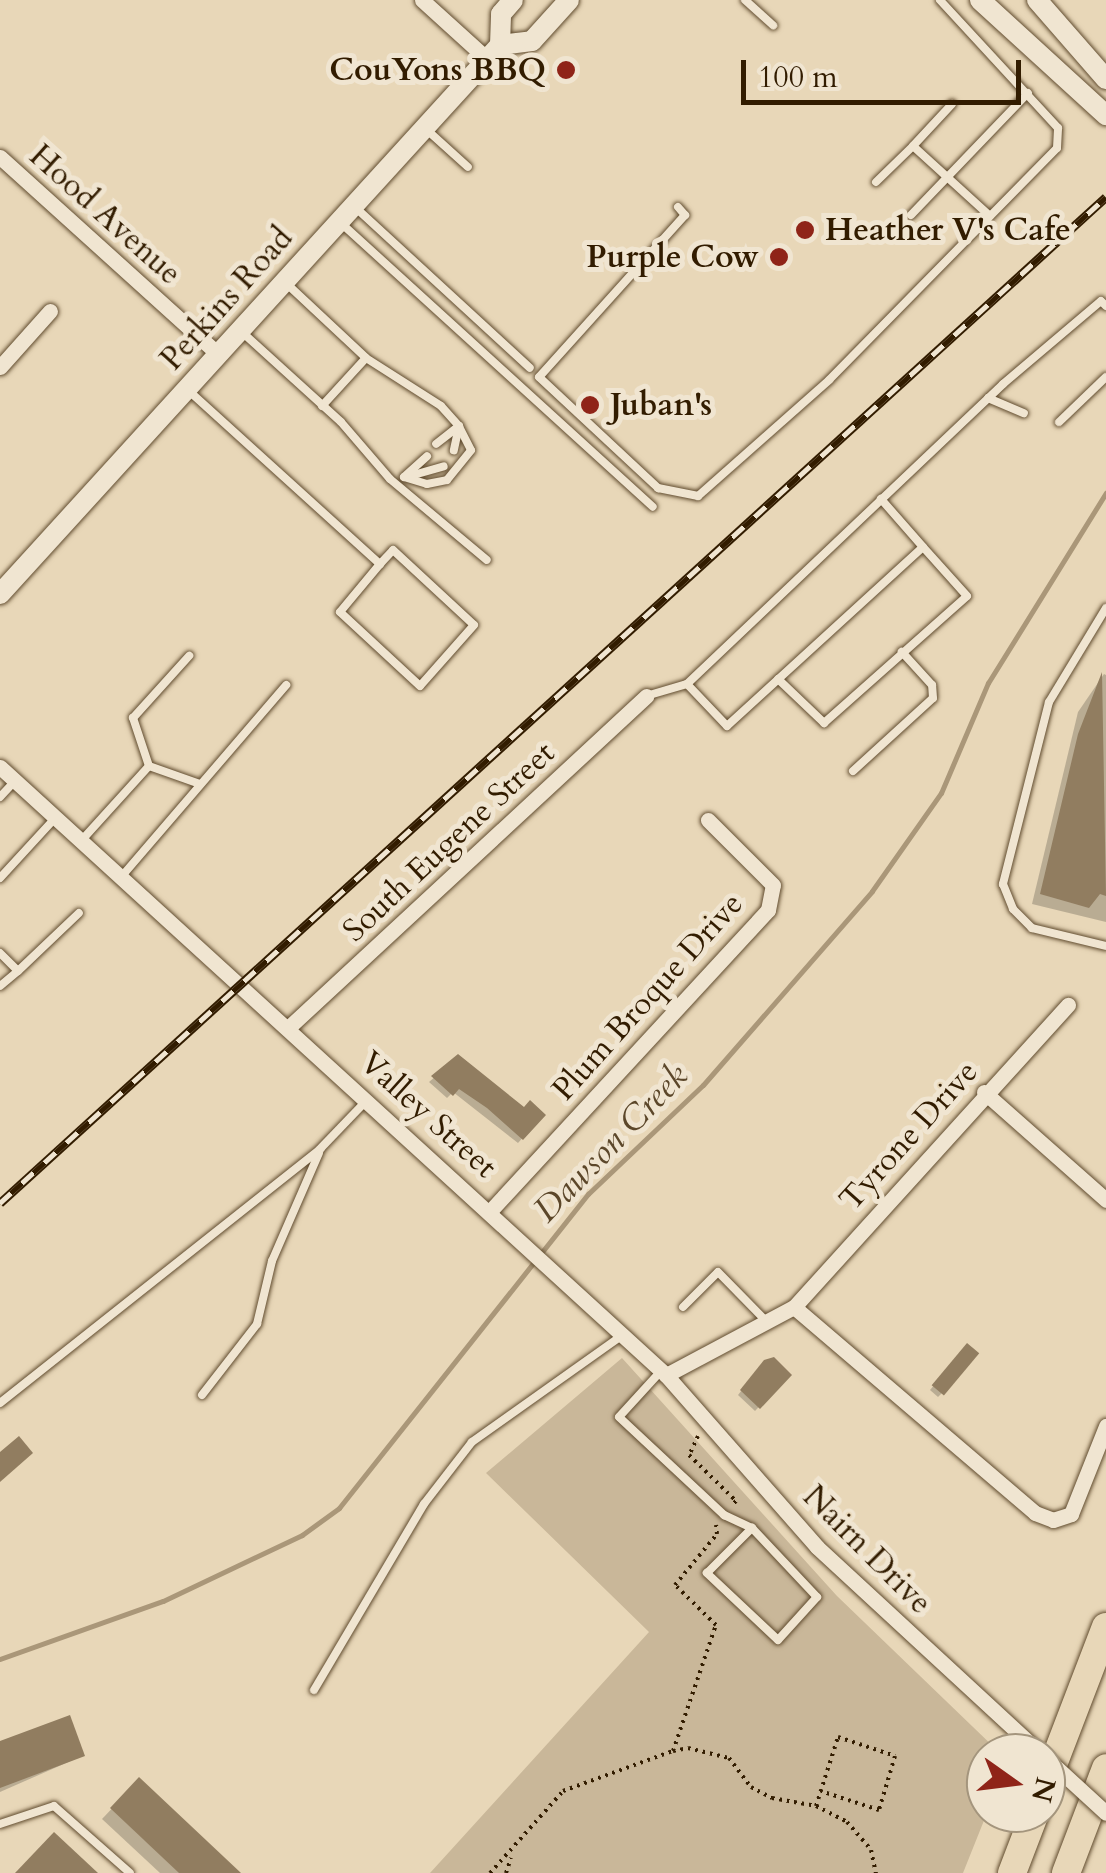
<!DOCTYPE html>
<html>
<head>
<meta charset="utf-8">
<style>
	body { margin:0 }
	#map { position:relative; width:1106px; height:1873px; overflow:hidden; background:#e8d7b8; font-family:Cardo,serif }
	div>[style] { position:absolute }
	.green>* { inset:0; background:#c9b799 }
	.shadow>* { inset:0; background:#0003 }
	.stream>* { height:5px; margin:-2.5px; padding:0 2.5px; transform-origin:2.5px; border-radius:2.5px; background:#aa9779 }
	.building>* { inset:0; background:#917d60; transform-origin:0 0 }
	.path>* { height:4px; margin-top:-2px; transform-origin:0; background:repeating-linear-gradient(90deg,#321c00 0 2.5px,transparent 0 7.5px) }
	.roads { filter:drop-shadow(0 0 2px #604b2e) drop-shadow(0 0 2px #604b2e) }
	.lane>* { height:8px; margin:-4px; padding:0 4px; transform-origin:4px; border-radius:4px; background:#f0e5d1 }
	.street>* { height:15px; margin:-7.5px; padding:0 7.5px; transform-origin:7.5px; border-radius:7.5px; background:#f0e5d1 }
	.secondary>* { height:20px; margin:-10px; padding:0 10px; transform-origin:10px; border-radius:10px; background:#f0e5d1 }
	.highway>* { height:28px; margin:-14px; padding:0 14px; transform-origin:14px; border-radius:14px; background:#e8d7b8 }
	.rail>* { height:9px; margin-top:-4.5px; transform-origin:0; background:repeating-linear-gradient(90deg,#f0e5d1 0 15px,#321c00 0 30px); box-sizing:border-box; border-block:2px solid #321c00 }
	.bridges { filter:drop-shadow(0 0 2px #604b2e) drop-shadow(0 0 2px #604b2e) }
	.street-bridge>* { height:15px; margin:-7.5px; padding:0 7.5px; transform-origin:7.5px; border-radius:7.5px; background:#f0e5d1 }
	.dots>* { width:28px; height:28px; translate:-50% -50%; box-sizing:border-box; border:5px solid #f0e5d1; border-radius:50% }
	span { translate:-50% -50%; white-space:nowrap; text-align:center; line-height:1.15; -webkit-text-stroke:10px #f0e5d1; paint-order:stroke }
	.poi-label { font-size:32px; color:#321c00; font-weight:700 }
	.right { translate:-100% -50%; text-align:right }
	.left { translate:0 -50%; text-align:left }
	.street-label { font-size:32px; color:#321c00 }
	.water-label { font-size:35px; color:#5c472a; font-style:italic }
	.north { position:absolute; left:966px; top:1733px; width:100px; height:100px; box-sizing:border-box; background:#f0e5d1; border:2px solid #a4957d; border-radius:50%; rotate:104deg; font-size:28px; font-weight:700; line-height:40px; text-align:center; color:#321c00 }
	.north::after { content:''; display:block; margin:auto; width:35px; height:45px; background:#8f2418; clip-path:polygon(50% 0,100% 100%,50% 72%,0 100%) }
	.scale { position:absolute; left:741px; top:60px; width:280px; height:45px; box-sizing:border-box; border:5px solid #321c00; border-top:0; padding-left:12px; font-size:30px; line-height:35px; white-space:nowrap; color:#321c00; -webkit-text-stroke:8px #f0e5d1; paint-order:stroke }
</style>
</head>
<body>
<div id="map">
	<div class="green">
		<i style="clip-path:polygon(622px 1358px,837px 1596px,1000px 1753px,986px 1753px,987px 1813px,963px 1873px,430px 1873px,649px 1632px,486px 1473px)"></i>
	</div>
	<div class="shadow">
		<i style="clip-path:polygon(1104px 674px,1106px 675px,1106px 922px,1032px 904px,1078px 712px)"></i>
		<i style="clip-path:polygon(458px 1057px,524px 1110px,543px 1115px,518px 1143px,453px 1092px,447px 1098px,429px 1082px)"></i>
		<i style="clip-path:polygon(967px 1346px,942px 1393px,938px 1397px,930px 1390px)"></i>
		<i style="clip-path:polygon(760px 1367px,789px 1375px,755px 1411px,738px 1395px)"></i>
		<i style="clip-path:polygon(0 1744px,82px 1756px,0 1792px)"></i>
		<i style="clip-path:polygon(139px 1780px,238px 1873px,160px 1873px,102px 1819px)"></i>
	</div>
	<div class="stream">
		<i style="left:0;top:1659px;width:173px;rotate:-19.6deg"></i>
		<i style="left:163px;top:1601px;width:154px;rotate:-25.4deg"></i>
		<i style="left:302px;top:1535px;width:46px;rotate:-36.1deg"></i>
		<i style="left:339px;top:1508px;width:401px;rotate:-51.6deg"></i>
		<i style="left:588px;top:1194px;width:158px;rotate:-43.5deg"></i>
		<i style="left:703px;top:1085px;width:257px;rotate:-48.9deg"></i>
		<i style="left:872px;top:891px;width:120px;rotate:-54.9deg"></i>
		<i style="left:941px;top:793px;width:120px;rotate:-66.9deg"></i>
		<i style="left:988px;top:683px;width:224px;rotate:-58.2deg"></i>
	</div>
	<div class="building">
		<i style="clip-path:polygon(1102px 672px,1106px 896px,1100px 894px,1089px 908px,1040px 894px,1078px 734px)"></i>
		<i style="clip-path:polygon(458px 1054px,524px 1107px,530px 1100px,546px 1115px,523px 1140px,487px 1108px,459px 1089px,453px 1096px,431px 1076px)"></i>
		<i style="left:967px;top:1343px;width:16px;height:55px;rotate:40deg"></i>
		<i style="clip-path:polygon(774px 1357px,792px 1375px,760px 1409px,740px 1390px,764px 1360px)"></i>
		<i style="clip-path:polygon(19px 1436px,33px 1453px,0 1482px,0 1452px)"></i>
		<i style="clip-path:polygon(70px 1715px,85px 1756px,0 1788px,0 1741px)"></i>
		<i style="clip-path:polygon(139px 1777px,241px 1873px,179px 1873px,110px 1808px)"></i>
		<i style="clip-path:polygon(54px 1832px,98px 1873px,15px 1873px)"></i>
	</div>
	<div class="path">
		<i style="left:698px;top:1436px;width:21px;rotate:115deg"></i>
		<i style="left:689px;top:1455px;width:66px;rotate:44.4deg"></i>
		<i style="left:736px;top:1501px;width:7px;rotate:135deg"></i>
		<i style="left:673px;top:1751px;width:15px;rotate:-11deg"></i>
		<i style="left:688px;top:1748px;width:42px;rotate:13.7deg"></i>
		<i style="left:729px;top:1758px;width:36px;rotate:53deg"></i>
		<i style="left:751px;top:1787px;width:24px;rotate:28deg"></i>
		<i style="left:772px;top:1798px;width:45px;rotate:10.3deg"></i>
		<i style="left:816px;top:1806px;width:35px;rotate:27deg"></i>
		<i style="left:847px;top:1822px;width:37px;rotate:49deg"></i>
		<i style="left:871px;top:1850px;width:24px;rotate:78deg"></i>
		<i style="left:816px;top:1806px;width:72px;rotate:-72.3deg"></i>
		<i style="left:838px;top:1737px;width:60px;rotate:18.4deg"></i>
		<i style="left:895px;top:1756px;width:56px;rotate:106.5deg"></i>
		<i style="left:879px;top:1810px;width:61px;rotate:-161.9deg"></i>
		<i style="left:490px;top:1873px;width:110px;rotate:-48.3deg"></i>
		<i style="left:563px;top:1791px;width:117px;rotate:-20deg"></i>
		<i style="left:673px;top:1751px;width:133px;rotate:-71.2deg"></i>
		<i style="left:716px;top:1625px;width:57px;rotate:-135.7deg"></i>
		<i style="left:675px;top:1585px;width:66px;rotate:-50.5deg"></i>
		<i style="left:717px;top:1534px;width:9px;rotate:-96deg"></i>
		<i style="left:506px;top:1873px;width:16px;rotate:-72deg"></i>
	</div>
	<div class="roads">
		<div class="lane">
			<i style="left:745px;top:0;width:38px;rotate:42deg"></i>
			<i style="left:952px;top:104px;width:57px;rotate:132.9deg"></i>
			<i style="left:913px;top:146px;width:104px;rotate:42.3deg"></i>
			<i style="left:427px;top:130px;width:55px;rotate:42.1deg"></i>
			<i style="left:876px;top:182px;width:52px;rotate:-44.2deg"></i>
			<i style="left:678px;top:207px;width:11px;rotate:49deg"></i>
			<i style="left:685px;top:215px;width:218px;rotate:132deg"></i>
			<i style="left:539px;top:377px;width:163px;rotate:43deg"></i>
			<i style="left:658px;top:488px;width:41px;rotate:11.3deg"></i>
			<i style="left:698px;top:496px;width:175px;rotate:-41.5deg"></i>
			<i style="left:829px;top:380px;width:325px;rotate:-45.5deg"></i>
			<i style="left:1057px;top:148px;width:20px;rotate:-87deg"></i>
			<i style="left:1058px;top:128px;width:174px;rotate:-132.7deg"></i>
			<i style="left:356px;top:208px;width:236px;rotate:42.6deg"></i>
			<i style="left:911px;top:215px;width:169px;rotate:-46.2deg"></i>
			<i style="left:342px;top:224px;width:420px;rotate:42.3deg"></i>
			<i style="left:287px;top:284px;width:108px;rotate:43.1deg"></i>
			<i style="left:366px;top:358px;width:89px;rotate:32.6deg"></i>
			<i style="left:441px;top:406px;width:27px;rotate:48deg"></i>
			<i style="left:459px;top:426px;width:25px;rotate:102deg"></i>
			<i style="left:243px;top:333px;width:132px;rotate:42.2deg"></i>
			<i style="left:341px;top:422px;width:75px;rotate:49.3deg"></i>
			<i style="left:390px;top:479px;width:126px;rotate:39.9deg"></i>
			<i style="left:189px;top:391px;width:258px;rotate:42.2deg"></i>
			<i style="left:380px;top:564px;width:19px;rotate:-47deg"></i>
			<i style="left:393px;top:550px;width:110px;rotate:42.8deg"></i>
			<i style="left:474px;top:625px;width:81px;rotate:131.5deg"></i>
			<i style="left:420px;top:686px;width:109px;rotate:-137.2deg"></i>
			<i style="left:340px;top:612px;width:62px;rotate:-50.2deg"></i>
			<i style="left:988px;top:398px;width:39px;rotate:23deg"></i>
			<i style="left:322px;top:406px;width:65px;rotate:-47.5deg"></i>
			<i style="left:1059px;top:422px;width:65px;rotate:-43.8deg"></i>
			<i style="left:410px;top:476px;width:35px;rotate:-16deg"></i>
			<i style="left:404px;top:477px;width:24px;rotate:17deg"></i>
			<i style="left:427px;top:484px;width:20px;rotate:-11deg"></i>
			<i style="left:447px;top:480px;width:38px;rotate:-51deg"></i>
			<i style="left:471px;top:450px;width:27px;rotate:-117deg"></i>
			<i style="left:459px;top:426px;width:29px;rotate:142deg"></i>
			<i style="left:404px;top:477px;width:31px;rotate:-42deg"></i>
			<i style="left:1106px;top:608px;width:110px;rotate:121.2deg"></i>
			<i style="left:1049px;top:702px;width:188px;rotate:104.2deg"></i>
			<i style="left:1003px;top:884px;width:27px;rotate:68deg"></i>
			<i style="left:1013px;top:909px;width:27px;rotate:45deg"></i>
			<i style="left:1032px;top:928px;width:76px;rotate:13.7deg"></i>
			<i style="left:778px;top:679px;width:64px;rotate:43.7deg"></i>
			<i style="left:824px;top:723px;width:191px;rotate:-41.6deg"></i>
			<i style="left:967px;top:596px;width:66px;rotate:-131.9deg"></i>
			<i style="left:687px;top:684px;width:58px;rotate:46.4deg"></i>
			<i style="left:727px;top:726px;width:265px;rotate:-42.4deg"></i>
			<i style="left:923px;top:547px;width:64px;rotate:-131.2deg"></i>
			<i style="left:646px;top:696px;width:43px;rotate:-16.3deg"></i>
			<i style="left:687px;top:684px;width:436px;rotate:-43.5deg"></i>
			<i style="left:1003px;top:384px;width:128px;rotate:-40.3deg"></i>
			<i style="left:1101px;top:301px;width:7px;rotate:45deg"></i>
			<i style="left:149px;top:766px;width:51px;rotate:-108.4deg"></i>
			<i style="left:133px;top:718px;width:84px;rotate:-47.9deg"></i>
			<i style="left:853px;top:771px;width:108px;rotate:-42.4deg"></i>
			<i style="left:933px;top:698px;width:13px;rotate:-94deg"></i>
			<i style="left:932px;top:685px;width:45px;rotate:-132.3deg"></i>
			<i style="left:0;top:797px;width:21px;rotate:-47deg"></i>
			<i style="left:81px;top:841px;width:101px;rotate:-47.8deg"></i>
			<i style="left:149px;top:766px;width:54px;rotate:19.4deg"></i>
			<i style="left:122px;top:876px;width:252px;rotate:-49.3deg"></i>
			<i style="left:0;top:878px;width:83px;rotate:-47.4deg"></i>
			<i style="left:0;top:953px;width:25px;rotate:45deg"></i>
			<i style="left:18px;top:971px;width:23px;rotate:140deg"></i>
			<i style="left:18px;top:971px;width:84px;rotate:-43.6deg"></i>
			<i style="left:683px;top:1307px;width:49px;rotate:-45deg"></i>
			<i style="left:718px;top:1272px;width:69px;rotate:45.6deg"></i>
			<i style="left:661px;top:1371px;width:62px;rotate:132.4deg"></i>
			<i style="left:619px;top:1417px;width:144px;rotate:43deg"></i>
			<i style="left:724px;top:1515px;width:31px;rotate:25deg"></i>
			<i style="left:752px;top:1528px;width:95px;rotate:46.7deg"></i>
			<i style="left:817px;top:1597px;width:58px;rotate:132.2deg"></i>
			<i style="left:778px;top:1640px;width:98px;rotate:-136.7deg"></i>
			<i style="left:707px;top:1573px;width:64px;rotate:-45deg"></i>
			<i style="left:202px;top:1395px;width:90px;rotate:-52.2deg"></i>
			<i style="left:257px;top:1324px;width:65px;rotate:-76.6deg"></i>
			<i style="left:272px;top:1261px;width:118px;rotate:-66.5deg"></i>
			<i style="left:0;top:1403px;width:409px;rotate:-38.4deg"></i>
			<i style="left:320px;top:1149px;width:65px;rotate:-46.2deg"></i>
			<i style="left:314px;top:1690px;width:216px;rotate:-59.4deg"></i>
			<i style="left:424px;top:1504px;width:78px;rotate:-52.3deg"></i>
			<i style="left:472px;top:1442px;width:183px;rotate:-35.4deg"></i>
			<i style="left:0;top:1824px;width:57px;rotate:-18.4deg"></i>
			<i style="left:54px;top:1806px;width:101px;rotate:41.4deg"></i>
		</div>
		<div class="street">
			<i style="left:422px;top:0;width:88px;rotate:42.2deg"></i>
			<i style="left:0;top:157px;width:294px;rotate:42.1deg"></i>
			<i style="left:0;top:367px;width:75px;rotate:-48.2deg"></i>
			<i style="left:0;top:767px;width:902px;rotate:42.39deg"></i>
			<i style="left:666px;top:1375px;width:145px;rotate:-28deg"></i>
			<i style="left:794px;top:1307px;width:317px;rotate:40.5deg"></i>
			<i style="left:1035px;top:1513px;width:19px;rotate:21deg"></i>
			<i style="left:1053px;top:1520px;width:19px;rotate:-18deg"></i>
			<i style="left:1071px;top:1514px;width:95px;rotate:-68.3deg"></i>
			<i style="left:289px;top:1027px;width:487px;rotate:-42.8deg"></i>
			<i style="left:984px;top:1092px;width:163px;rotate:41.5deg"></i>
			<i style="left:492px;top:1209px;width:407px;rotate:-47.3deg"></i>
			<i style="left:768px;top:910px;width:25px;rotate:-79deg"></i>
			<i style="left:773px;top:885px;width:92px;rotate:-135deg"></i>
			<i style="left:794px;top:1307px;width:408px;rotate:-47.8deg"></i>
			<i style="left:666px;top:1375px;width:229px;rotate:48.7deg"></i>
			<i style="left:817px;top:1547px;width:304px;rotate:42.7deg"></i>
		</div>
		<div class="secondary">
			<i style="left:980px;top:0;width:171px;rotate:42.4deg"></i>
			<i style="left:1037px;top:0;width:105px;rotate:48.9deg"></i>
			<i style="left:500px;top:45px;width:31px;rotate:-88deg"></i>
			<i style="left:501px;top:14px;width:18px;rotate:-49deg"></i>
			<i style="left:0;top:594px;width:743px;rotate:-47.67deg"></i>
			<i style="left:500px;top:45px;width:32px;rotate:-7deg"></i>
			<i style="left:532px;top:41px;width:55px;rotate:-47.9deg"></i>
		</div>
		<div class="highway">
			<i style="left:1046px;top:1783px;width:167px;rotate:-69deg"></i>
			<i style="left:1012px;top:1873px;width:64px;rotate:-69deg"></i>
			<i style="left:1066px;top:1873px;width:112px;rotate:-69.1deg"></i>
		</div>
	</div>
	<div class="rail">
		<i style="left:0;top:1203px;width:1495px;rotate:-42.29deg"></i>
	</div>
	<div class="bridges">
		<div class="street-bridge">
			<i style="left:1046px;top:1758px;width:81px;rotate:42.5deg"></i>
		</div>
	</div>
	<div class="dots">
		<i style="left:566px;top:70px;background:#8f2418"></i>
		<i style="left:805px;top:230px;background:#8f2418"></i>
		<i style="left:779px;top:257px;background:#8f2418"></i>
		<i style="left:590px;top:405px;background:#8f2418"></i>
	</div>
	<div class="poi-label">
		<span class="right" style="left:546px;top:70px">CouYons BBQ</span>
		<span class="left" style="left:825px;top:230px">Heather V's Cafe</span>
		<span class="right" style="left:759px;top:257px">Purple Cow</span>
		<span class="left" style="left:610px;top:405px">Juban's</span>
	</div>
	<div class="street-label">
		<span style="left:105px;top:215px;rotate:42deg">Hood Avenue</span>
		<span style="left:227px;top:299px;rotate:-48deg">Perkins Road</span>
		<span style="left:449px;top:842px;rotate:-43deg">South Eugene Street</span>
		<span style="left:648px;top:997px;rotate:-48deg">Plum Broque Drive</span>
		<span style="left:428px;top:1115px;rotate:42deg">Valley Street</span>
		<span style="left:909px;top:1136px;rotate:-48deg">Tyrone Drive</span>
		<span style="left:867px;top:1550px;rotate:45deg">Nairn Drive</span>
	</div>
	<div class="water-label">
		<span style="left:611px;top:1143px;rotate:-46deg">Dawson Creek</span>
	</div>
	<div class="north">N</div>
	<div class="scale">100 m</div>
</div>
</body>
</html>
